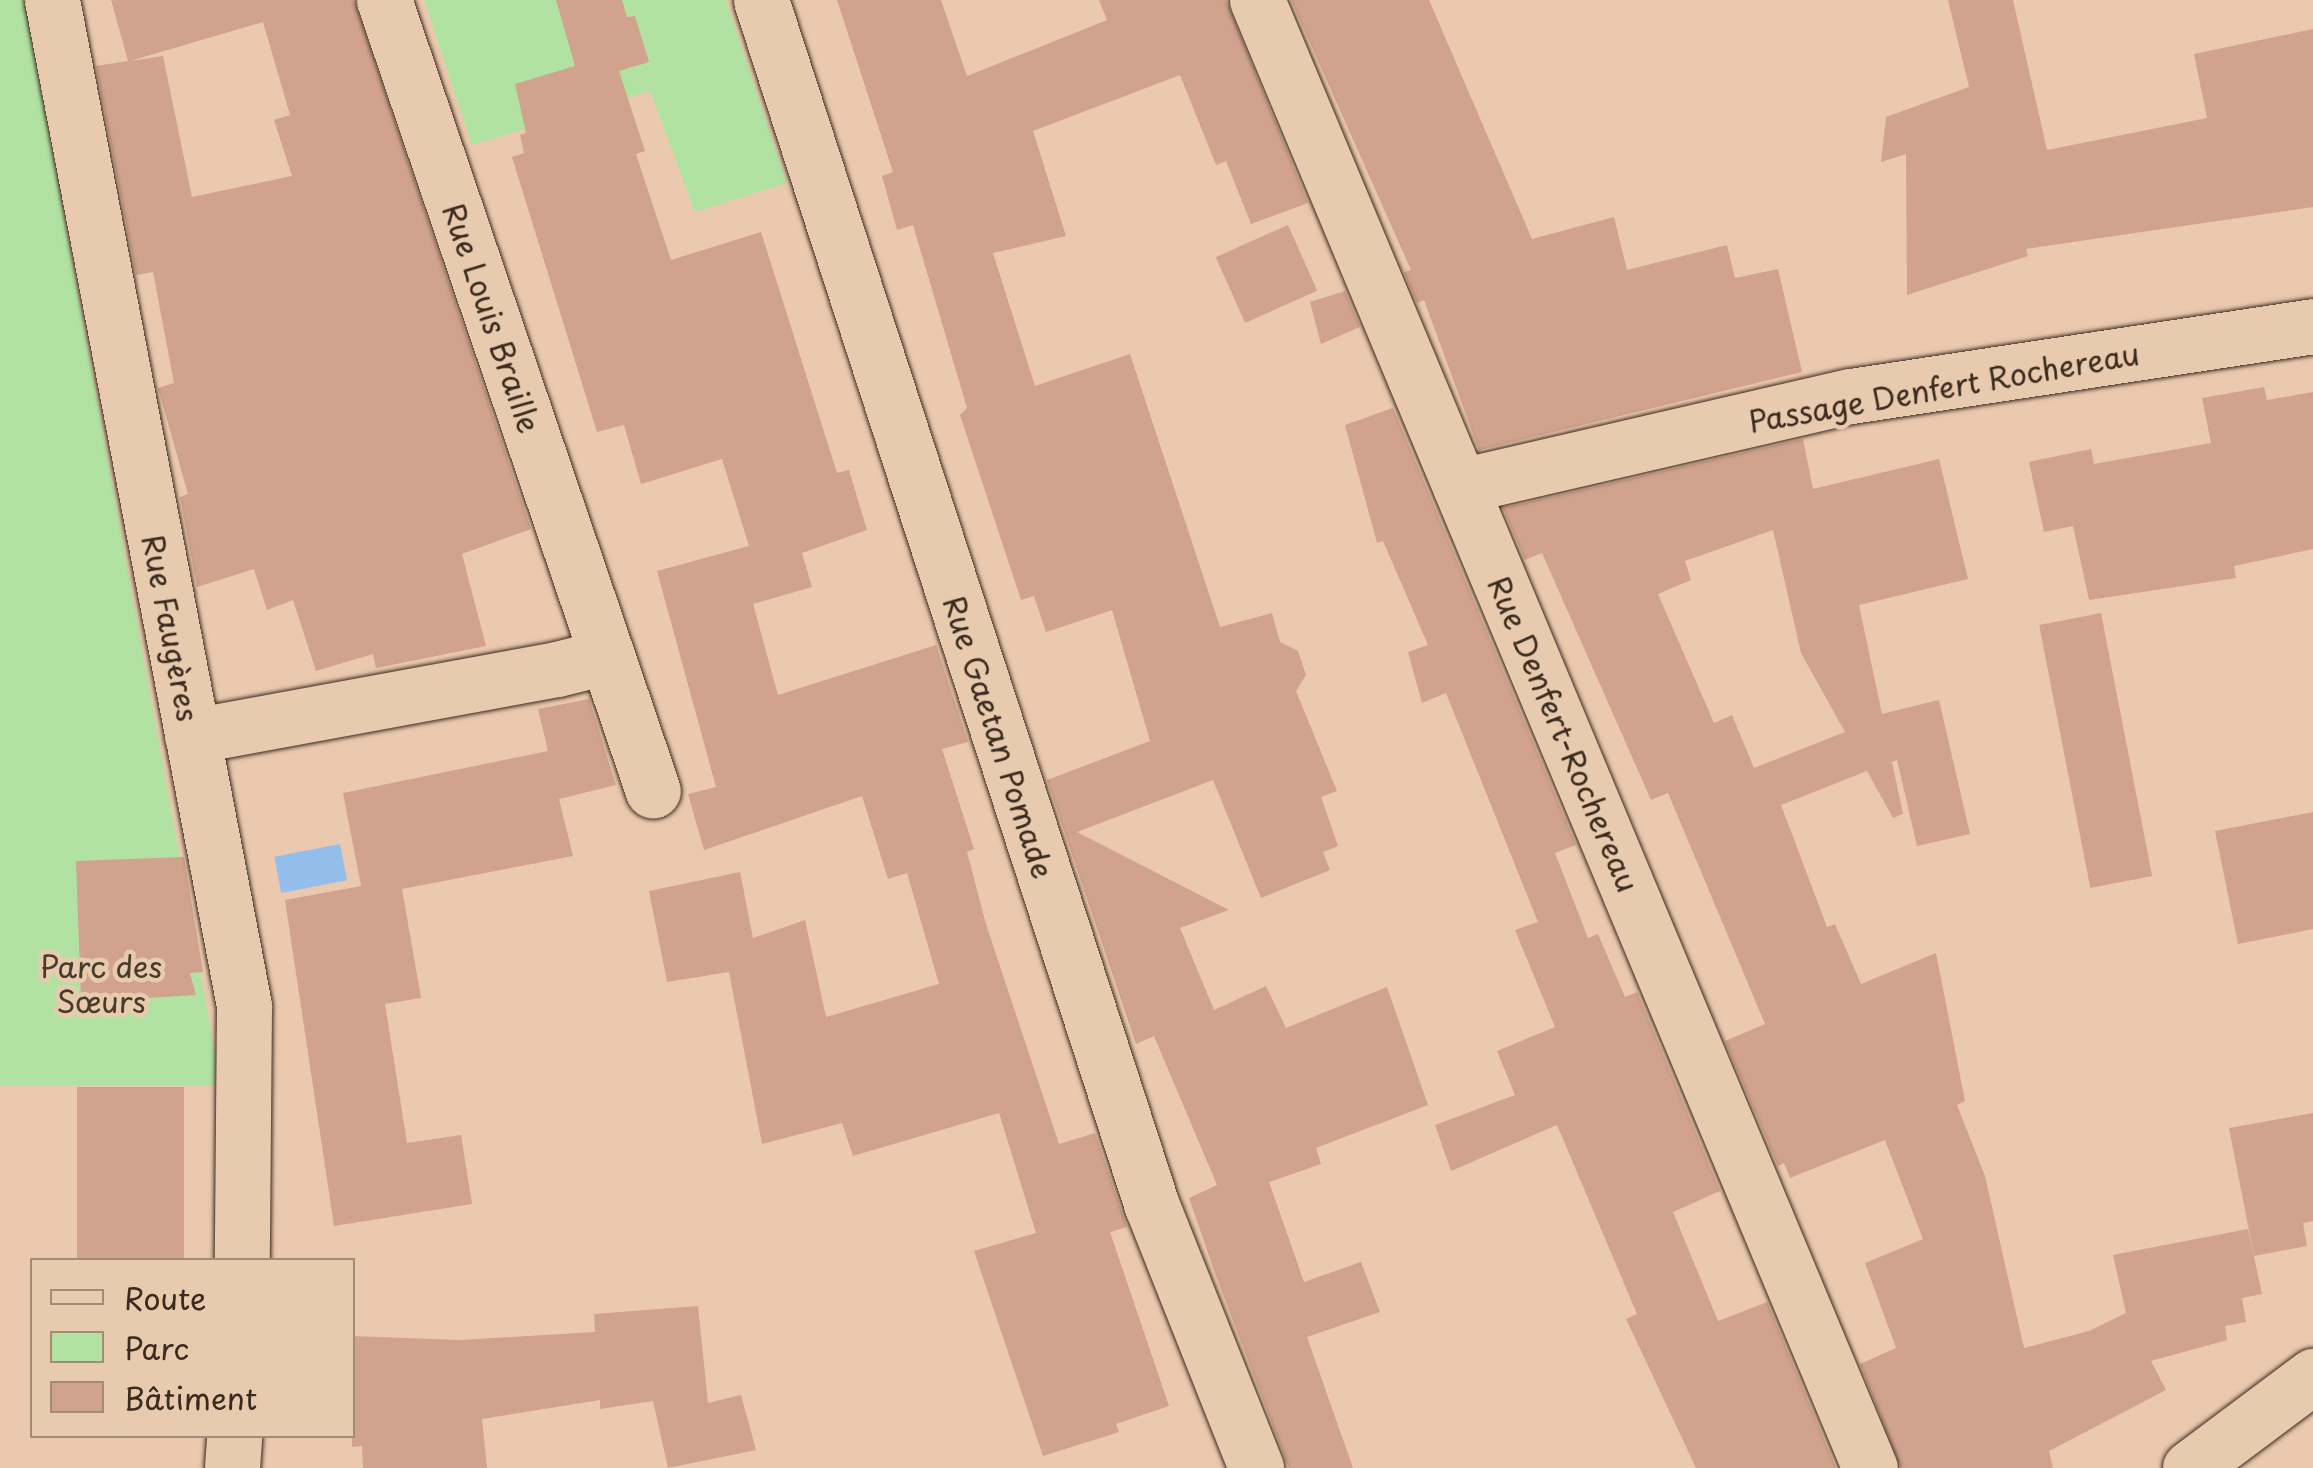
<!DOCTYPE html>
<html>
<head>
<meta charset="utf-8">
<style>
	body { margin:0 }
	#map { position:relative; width:2313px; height:1468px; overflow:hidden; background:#ebc9ae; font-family:"Playpen Sans",sans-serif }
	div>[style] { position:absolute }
	.green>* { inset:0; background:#b2e2a1 }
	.water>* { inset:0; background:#93beec; transform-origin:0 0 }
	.building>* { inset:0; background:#d1a28e; transform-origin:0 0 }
	.roads { filter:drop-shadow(0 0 2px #3b2a1e) drop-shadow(0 0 2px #3b2a1e) }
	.minor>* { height:55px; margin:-27.5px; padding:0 27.5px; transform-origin:27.5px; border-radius:27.5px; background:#e8cbaf }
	span { translate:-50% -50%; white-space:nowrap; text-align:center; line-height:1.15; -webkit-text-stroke:9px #e8cbaf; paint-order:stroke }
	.street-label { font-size:30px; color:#3b2a1e }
	.park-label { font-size:30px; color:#473c2b }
	.legend { position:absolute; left:30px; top:1258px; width:325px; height:180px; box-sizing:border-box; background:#e8cbaf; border:2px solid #a38b75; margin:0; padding:12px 18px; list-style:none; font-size:30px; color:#3b2a1e }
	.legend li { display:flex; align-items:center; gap:20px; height:50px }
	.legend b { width:50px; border:2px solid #a38b75 }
</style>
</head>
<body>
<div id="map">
	<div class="green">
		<i style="clip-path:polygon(0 0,25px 0,221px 1086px,0 1085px)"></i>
		<i style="clip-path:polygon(424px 0,726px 0,787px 183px,695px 212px,650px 91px,472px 145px)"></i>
	</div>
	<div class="water">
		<i style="left:340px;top:844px;width:37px;height:67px;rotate:79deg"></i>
	</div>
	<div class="building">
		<i style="clip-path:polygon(evenodd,111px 0,354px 0,531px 529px,462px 554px,486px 646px,376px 668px,373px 654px,316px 671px,293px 600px,267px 610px,254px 569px,197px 587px,180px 497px,188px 494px,158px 388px,174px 383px,153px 272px,136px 275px,96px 66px,128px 61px,111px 0,263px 22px,290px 115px,274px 120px,292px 176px,192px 197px,163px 56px,130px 61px,263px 22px)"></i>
		<i style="clip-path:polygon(556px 0,622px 0,627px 17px,635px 16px,649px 62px,619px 71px,645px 151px,636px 154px,671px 260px,761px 232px,837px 473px,849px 470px,867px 530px,802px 553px,812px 587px,753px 604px,778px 695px,936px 645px,968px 742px,942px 749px,974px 849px,967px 852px,986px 924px,1059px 1144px,1095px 1133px,1127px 1227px,1110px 1232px,1169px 1406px,1116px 1424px,1119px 1432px,1043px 1456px,974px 1251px,1036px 1233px,999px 1113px,853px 1156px,842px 1123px,762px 1144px,729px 972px,667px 982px,649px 891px,740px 872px,753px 938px,805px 920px,826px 1017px,939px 984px,907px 873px,888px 879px,862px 796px,704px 850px,688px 794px,716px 787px,657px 571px,749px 546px,722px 459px,641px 484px,624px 425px,597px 432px,512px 157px,524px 153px,520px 135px,526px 133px,515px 84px,575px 66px)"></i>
		<i style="clip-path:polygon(837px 0,941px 0,967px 76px,1107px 20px,1099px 0,1226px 0,1308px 203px,1251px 224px,1226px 161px,1216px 165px,1180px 75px,1033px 131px,1066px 236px,993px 253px,1035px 386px,1130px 354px,1220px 627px,1272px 613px,1280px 642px,1298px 651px,1306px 675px,1296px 691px,1337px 791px,1321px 797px,1338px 846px,1323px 852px,1330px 870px,1261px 898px,1213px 780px,1077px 832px,1229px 910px,1180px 928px,1214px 1010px,1266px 986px,1286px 1028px,1387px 987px,1428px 1105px,1316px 1148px,1321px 1164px,1269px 1182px,1304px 1282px,1361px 1262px,1380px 1312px,1307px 1337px,1353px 1468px,1289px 1468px,1215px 1273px,1189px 1198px,1217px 1185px,1154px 1036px,1136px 1044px,1047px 780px,1150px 741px,1112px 610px,1046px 632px,1034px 596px,1021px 600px,960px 415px,967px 408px,913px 225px,897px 230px,882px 176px,893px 172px)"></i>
		<i style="clip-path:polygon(1291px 0,1429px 0,1532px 239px,1614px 217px,1627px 270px,1727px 245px,1735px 278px,1778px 269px,1802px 372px,1479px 450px,1424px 300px,1417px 303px,1404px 272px,1411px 270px)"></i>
		<i style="clip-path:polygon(1948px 0,2013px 0,2047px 150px,2207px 118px,2194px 54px,2313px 29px,2313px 207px,2026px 249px,2028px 256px,1907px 295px,1906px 154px,1881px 162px,1886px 117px,1969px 87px)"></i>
		<i style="left:1288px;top:225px;width:72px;height:79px;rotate:66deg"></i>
		<i style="clip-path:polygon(1345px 291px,1360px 327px,1321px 344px,1310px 302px)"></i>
		<i style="clip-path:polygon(2264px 387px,2267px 400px,2313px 392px,2313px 549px,2234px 566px,2236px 578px,2089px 600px,2073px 526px,2044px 532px,2029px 462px,2091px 449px,2094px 464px,2211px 443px,2202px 398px)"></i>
		<i style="clip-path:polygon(1393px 408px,1576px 845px,1555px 853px,1588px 938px,1598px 934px,1625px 997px,1637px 992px,1720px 1191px,1673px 1212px,1718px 1321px,1767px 1302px,1836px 1468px,1696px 1468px,1626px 1319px,1637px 1314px,1557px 1125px,1451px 1171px,1435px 1125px,1515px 1095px,1497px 1051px,1555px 1027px,1515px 930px,1538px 922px,1446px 693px,1422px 703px,1408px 652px,1428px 645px,1383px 541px,1377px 543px,1345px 425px)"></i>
		<i style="clip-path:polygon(evenodd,1803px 439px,1813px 489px,1939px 459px,1968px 579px,1859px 605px,1882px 714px,1939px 700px,1970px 834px,1917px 846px,1897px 760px,1892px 762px,1903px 814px,1893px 818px,1867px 771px,1781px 805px,1827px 927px,1835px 924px,1861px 984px,1936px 953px,1965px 1101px,1957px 1105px,1985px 1176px,2024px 1348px,2089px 1331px,2126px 1313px,2113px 1255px,2248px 1229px,2262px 1294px,2242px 1298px,2246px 1322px,2225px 1326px,2227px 1340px,2151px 1361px,2166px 1390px,2049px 1451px,2053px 1468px,1901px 1468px,1860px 1364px,1896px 1348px,1865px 1263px,1923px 1239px,1885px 1140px,1790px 1178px,1784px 1163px,1778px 1166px,1725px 1041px,1765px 1024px,1668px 793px,1651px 800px,1542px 553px,1525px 560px,1503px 508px,1803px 439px,1773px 530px,1801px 653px,1845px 732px,1754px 768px,1732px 715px,1714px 723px,1658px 594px,1691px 580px,1685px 561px,1773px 530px)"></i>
		<i style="left:2101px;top:613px;width:268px;height:63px;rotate:79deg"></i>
		<i style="clip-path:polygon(589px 699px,616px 785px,559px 799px,573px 856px,402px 889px,421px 998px,385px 1004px,407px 1143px,461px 1135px,472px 1204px,334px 1226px,285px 900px,361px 886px,343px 793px,548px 751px,538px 709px)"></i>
		<i style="clip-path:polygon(2313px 812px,2313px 929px,2238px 944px,2215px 831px)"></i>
		<i style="clip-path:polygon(184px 857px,203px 972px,190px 973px,196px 995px,81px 1002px,76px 861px)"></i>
		<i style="left:184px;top:1087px;width:171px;height:107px;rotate:90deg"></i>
		<i style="clip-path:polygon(2313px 1113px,2313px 1221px,2303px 1223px,2307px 1246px,2254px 1256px,2229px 1128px)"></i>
		<i style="clip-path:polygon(698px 1306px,708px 1403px,741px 1395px,756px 1450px,668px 1468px,653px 1401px,600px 1409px,600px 1400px,482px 1419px,487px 1468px,363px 1468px,362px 1446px,352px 1447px,352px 1336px,460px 1340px,595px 1332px,594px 1314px)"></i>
	</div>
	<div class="roads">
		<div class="minor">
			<i style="left:52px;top:0;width:1024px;rotate:79.19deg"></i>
			<i style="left:244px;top:1006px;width:254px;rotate:90.5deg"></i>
			<i style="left:384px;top:0;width:835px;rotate:71.22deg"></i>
			<i style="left:761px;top:0;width:1268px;rotate:72.04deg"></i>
			<i style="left:1152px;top:1206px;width:282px;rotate:68.3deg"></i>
			<i style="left:1257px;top:0;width:1591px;rotate:67.34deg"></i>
			<i style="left:1460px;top:486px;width:401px;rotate:-13deg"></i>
			<i style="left:1851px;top:396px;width:467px;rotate:-8.6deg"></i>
			<i style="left:192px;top:736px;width:371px;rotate:-10.4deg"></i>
			<i style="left:557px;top:669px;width:37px;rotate:-14deg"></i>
			<i style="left:593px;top:660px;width:25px;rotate:-74deg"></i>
			<i style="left:232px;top:1468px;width:32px;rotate:-86deg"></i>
			<i style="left:2190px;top:1468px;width:154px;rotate:-36.8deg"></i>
		</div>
	</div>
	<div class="street-label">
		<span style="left:492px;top:318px;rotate:71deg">Rue Louis Braille</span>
		<span style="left:1944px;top:387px;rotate:-10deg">Passage Denfert Rochereau</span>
		<span style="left:171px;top:628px;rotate:79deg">Rue Faugères</span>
		<span style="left:1564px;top:734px;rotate:67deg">Rue Denfert-Rochereau</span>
		<span style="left:999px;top:737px;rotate:72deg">Rue Gaetan Pomade</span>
	</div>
	<div class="park-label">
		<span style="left:101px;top:983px">Parc des<br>Sœurs</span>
	</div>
	<ul class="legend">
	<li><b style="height:12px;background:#e8cbaf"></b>Route</li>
	<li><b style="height:28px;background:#b2e2a1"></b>Parc</li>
	<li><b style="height:28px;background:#d1a28e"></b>Bâtiment</li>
	</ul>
</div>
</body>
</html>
